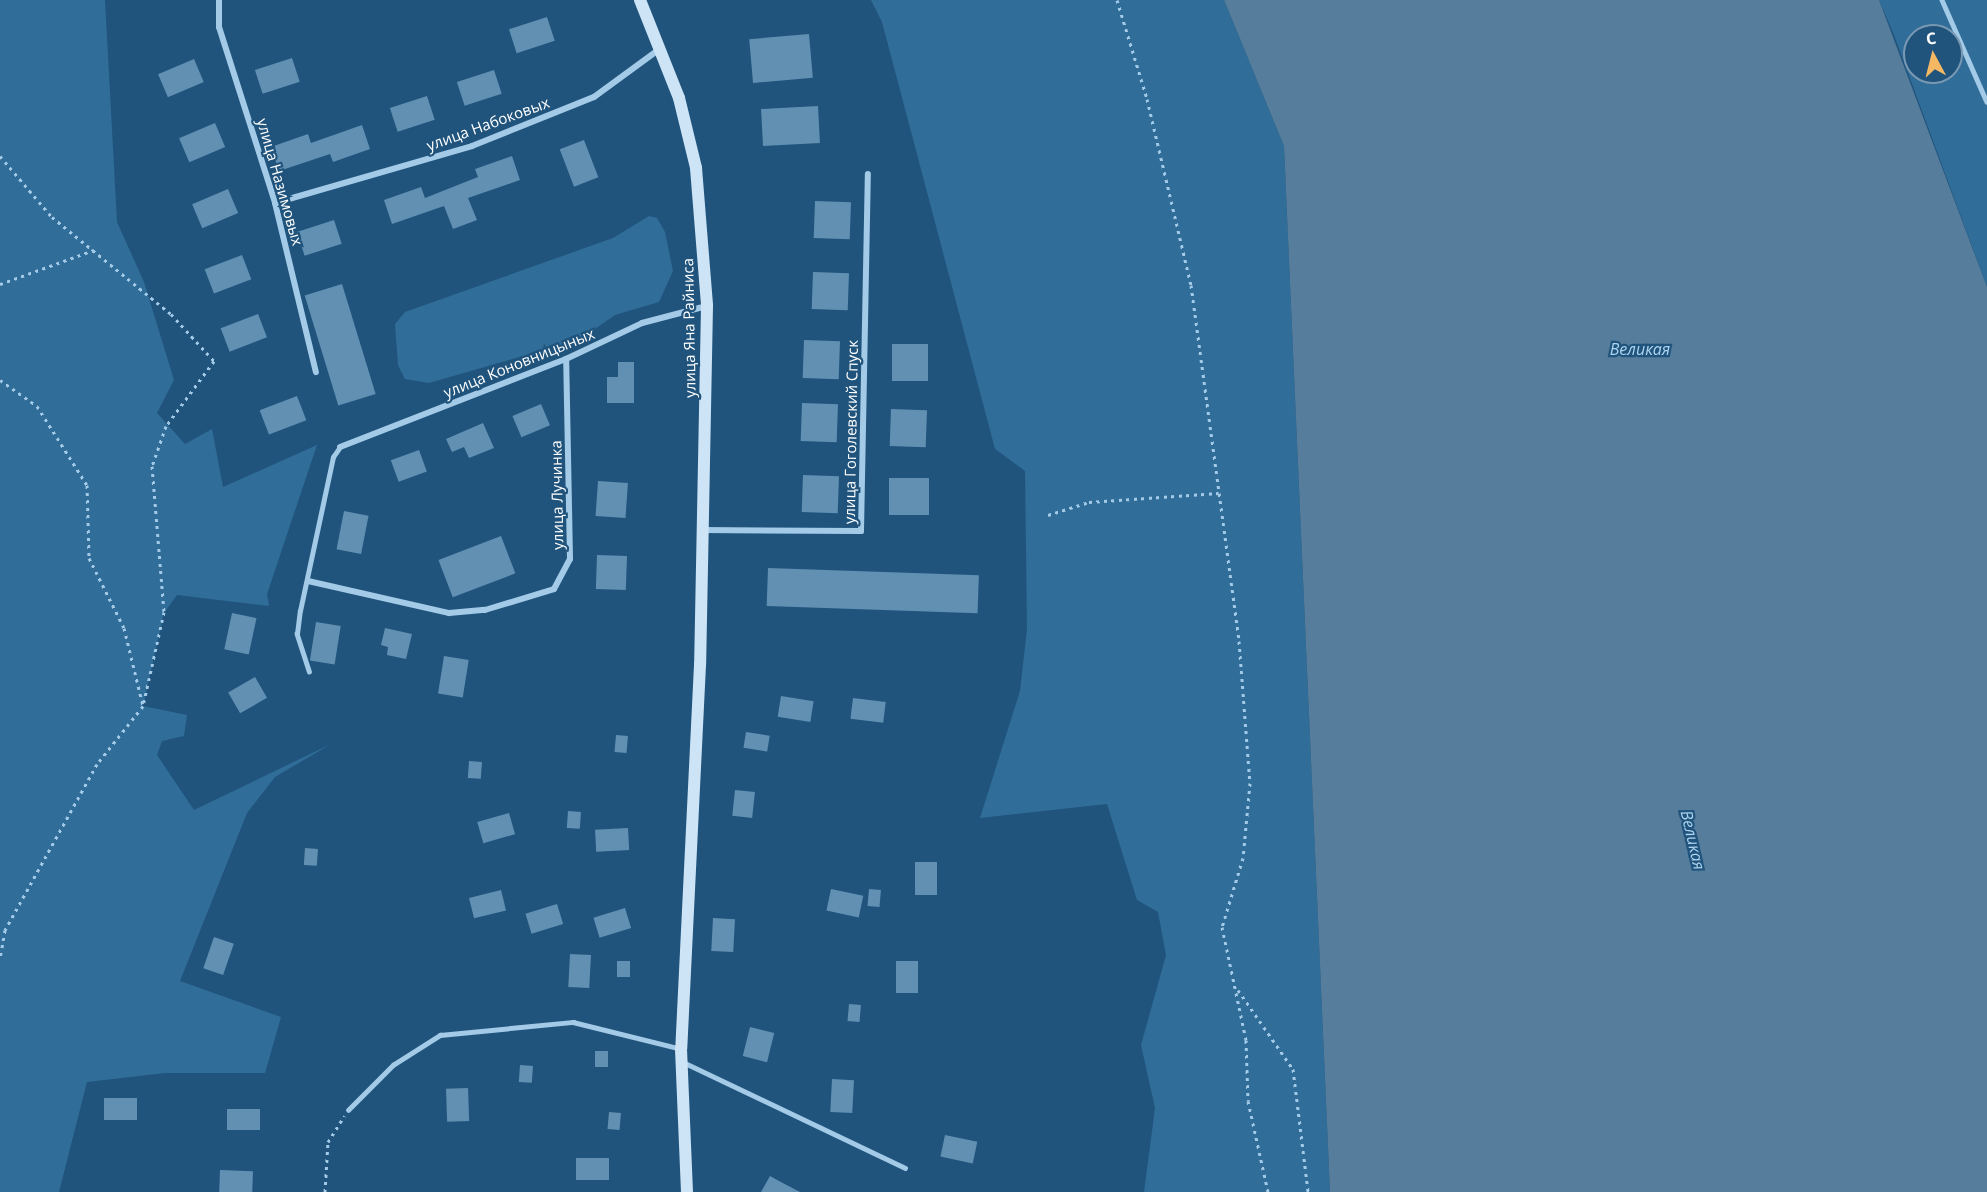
<!DOCTYPE html>
<html>
<head>
<meta charset="utf-8">
<style>
	body { margin:0 }
	#map { position:relative; width:1987px; height:1192px; overflow:hidden; background:#20547d; font-family:"Open Sans",sans-serif }
	div>[style] { position:absolute }
	.green>* { inset:0; background:#306d99 }
	.water>* { inset:0; background:#567d9b }
	.building>* { inset:0; background:#6190b3; transform-origin:0 0 }
	.path>* { height:3px; margin-top:-1.5px; transform-origin:0; background:repeating-linear-gradient(90deg,#a3cae7 0 3px,transparent 0 7.5px) }
	.lane>* { height:4.5px; margin:-2.25px; padding:0 2.25px; transform-origin:2.25px; border-radius:2.25px; background:#a3cae7 }
	.street>* { height:6px; margin:-3px; padding:0 3px; transform-origin:3px; border-radius:3px; background:#a3cae7 }
	.secondary>* { height:12px; margin:-6px; padding:0 6px; transform-origin:6px; border-radius:6px; background:#cde4f6 }
	span { translate:-50% -50%; white-space:nowrap; text-align:center; line-height:1.15; -webkit-text-stroke:4.5px #20547d; paint-order:stroke }
	.street-label { font-size:15px; color:#fff }
	.water-label { font-size:16px; color:#aed4ef; font-style:italic }
	.north { position:absolute; left:1903px; top:24px; width:60px; height:60px; box-sizing:border-box; background:#20547d; border:2px solid #7998b1; border-radius:50%; rotate:353deg; font-size:16px; font-weight:700; line-height:24px; text-align:center; color:#fff }
	.north::after { content:''; display:block; margin:auto; width:21px; height:27px; background:#f4b864; clip-path:polygon(50% 0,100% 100%,50% 72%,0 100%) }
</style>
</head>
<body>
<div id="map">
	<div class="green">
		<i style="clip-path:polygon(0 0,105px 0,117px 222px,144px 282px,174px 380px,157px 413px,185px 444px,212px 429px,223px 487px,317px 445px,267px 594px,269px 606px,177px 595px,164px 613px,143px 706px,187px 715px,184px 736px,162px 741px,157px 755px,194px 810px,331px 744px,275px 777px,247px 813px,180px 981px,281px 1017px,265px 1073px,165px 1073px,87px 1082px,59px 1192px,0 1192px)"></i>
		<i style="clip-path:polygon(871px 0,1224px 0,1284px 146px,1330px 1192px,1144px 1192px,1155px 1108px,1141px 1045px,1166px 955px,1158px 912px,1137px 900px,1107px 804px,980px 818px,1020px 691px,1027px 629px,1025px 471px,995px 449px,882px 22px)"></i>
		<i style="clip-path:polygon(evenodd,1879px 0,1987px 0,1987px 287px,1894px 35px,1879px 0,1915px 36px,1951px 36px,1951px 72px,1915px 72px,1915px 36px)"></i>
		<i style="clip-path:polygon(649px 216px,657px 218px,665px 232px,673px 271px,659px 302px,615px 315px,579px 340px,429px 383px,405px 379px,398px 365px,395px 324px,405px 312px,613px 238px)"></i>
	</div>
	<div class="water">
		<i style="clip-path:polygon(1224px 0,1879px 0,1987px 287px,1987px 1192px,1330px 1192px,1284px 146px)"></i>
	</div>
	<div class="building">
		<i style="left:547px;top:17px;width:25px;height:40px;rotate:72deg"></i>
		<i style="left:809px;top:34px;width:44px;height:60px;rotate:85deg"></i>
		<i style="left:292px;top:58px;width:25px;height:39px;rotate:72deg"></i>
		<i style="left:194px;top:59px;width:25px;height:39px;rotate:67deg"></i>
		<i style="left:494px;top:70px;width:25px;height:39px;rotate:72deg"></i>
		<i style="left:427px;top:96px;width:25px;height:39px;rotate:72deg"></i>
		<i style="left:818px;top:106px;width:37px;height:57px;rotate:87deg"></i>
		<i style="left:215px;top:123px;width:26px;height:39px;rotate:67deg"></i>
		<i style="clip-path:polygon(362px 125px,370px 149px,333px 162px,330px 154px,279px 171px,271px 147px,308px 134px,311px 143px)"></i>
		<i style="left:584px;top:140px;width:40px;height:26px;rotate:69deg"></i>
		<i style="clip-path:polygon(512px 156px,520px 180px,468px 198px,477px 220px,453px 229px,444px 206px,392px 224px,384px 200px,421px 187px,425px 198px,478px 177px,475px 169px)"></i>
		<i style="left:228px;top:189px;width:26px;height:39px;rotate:67deg"></i>
		<i style="left:815px;top:201px;width:36px;height:37px;rotate:2deg"></i>
		<i style="left:334px;top:220px;width:25px;height:39px;rotate:72deg"></i>
		<i style="left:242px;top:255px;width:26px;height:40px;rotate:69deg"></i>
		<i style="left:813px;top:272px;width:36px;height:37px;rotate:2deg"></i>
		<i style="left:342px;top:284px;width:115px;height:39px;rotate:73deg"></i>
		<i style="left:258px;top:314px;width:25px;height:40px;rotate:69deg"></i>
		<i style="left:804px;top:340px;width:36px;height:38px;rotate:2deg"></i>
		<i style="left:892px;top:344px;width:36px;height:37px"></i>
		<i style="clip-path:polygon(618px 362px,634px 362px,634px 403px,607px 403px,607px 377px,618px 377px)"></i>
		<i style="left:297px;top:396px;width:26px;height:40px;rotate:69deg"></i>
		<i style="left:802px;top:403px;width:36px;height:38px;rotate:2deg"></i>
		<i style="left:541px;top:404px;width:23px;height:31px;rotate:67deg"></i>
		<i style="left:891px;top:409px;width:36px;height:37px;rotate:2deg"></i>
		<i style="clip-path:polygon(483px 423px,494px 448px,469px 458px,464px 447px,452px 452px,446px 439px)"></i>
		<i style="left:419px;top:450px;width:23px;height:30px;rotate:70deg"></i>
		<i style="left:803px;top:475px;width:36px;height:37px;rotate:2deg"></i>
		<i style="left:889px;top:478px;width:40px;height:37px"></i>
		<i style="left:598px;top:481px;width:30px;height:35px;rotate:4deg"></i>
		<i style="left:344px;top:511px;width:25px;height:39px;rotate:11deg"></i>
		<i style="left:501px;top:536px;width:40px;height:67px;rotate:69deg"></i>
		<i style="left:597px;top:555px;width:30px;height:34px;rotate:2deg"></i>
		<i style="left:768px;top:568px;width:211px;height:38px;rotate:2deg"></i>
		<i style="left:232px;top:613px;width:25px;height:37px;rotate:12deg"></i>
		<i style="left:316px;top:622px;width:25px;height:39px;rotate:9deg"></i>
		<i style="clip-path:polygon(385px 628px,412px 634px,406px 659px,387px 655px,388px 647px,381px 645px)"></i>
		<i style="left:444px;top:656px;width:25px;height:38px;rotate:9deg"></i>
		<i style="left:255px;top:677px;width:24px;height:31px;rotate:60deg"></i>
		<i style="left:781px;top:696px;width:33px;height:21px;rotate:9deg"></i>
		<i style="left:853px;top:698px;width:33px;height:21px;rotate:7deg"></i>
		<i style="left:746px;top:732px;width:24px;height:16px;rotate:9deg"></i>
		<i style="left:616px;top:735px;width:12px;height:17px;rotate:5deg"></i>
		<i style="left:469px;top:761px;width:13px;height:17px;rotate:4deg"></i>
		<i style="left:735px;top:790px;width:20px;height:26px;rotate:6deg"></i>
		<i style="left:568px;top:811px;width:13px;height:17px;rotate:4deg"></i>
		<i style="left:509px;top:813px;width:22px;height:33px;rotate:74deg"></i>
		<i style="left:628px;top:828px;width:22px;height:33px;rotate:87deg"></i>
		<i style="left:305px;top:848px;width:13px;height:17px;rotate:4deg"></i>
		<i style="left:915px;top:862px;width:22px;height:33px"></i>
		<i style="left:831px;top:889px;width:33px;height:22px;rotate:12deg"></i>
		<i style="left:869px;top:889px;width:12px;height:17px;rotate:5deg"></i>
		<i style="left:501px;top:890px;width:21px;height:33px;rotate:76deg"></i>
		<i style="left:557px;top:904px;width:21px;height:33px;rotate:73deg"></i>
		<i style="left:625px;top:908px;width:21px;height:33px;rotate:73deg"></i>
		<i style="left:713px;top:918px;width:22px;height:33px;rotate:3deg"></i>
		<i style="left:214px;top:937px;width:21px;height:33px;rotate:19deg"></i>
		<i style="left:570px;top:954px;width:21px;height:33px;rotate:3deg"></i>
		<i style="left:617px;top:961px;width:13px;height:16px"></i>
		<i style="left:896px;top:961px;width:22px;height:32px"></i>
		<i style="left:849px;top:1004px;width:12px;height:17px;rotate:5deg"></i>
		<i style="left:750px;top:1027px;width:25px;height:30px;rotate:14deg"></i>
		<i style="left:595px;top:1051px;width:13px;height:16px"></i>
		<i style="left:520px;top:1065px;width:13px;height:17px;rotate:4deg"></i>
		<i style="left:832px;top:1079px;width:22px;height:33px;rotate:3deg"></i>
		<i style="left:468px;top:1088px;width:33px;height:22px;rotate:88deg"></i>
		<i style="left:104px;top:1098px;width:33px;height:22px"></i>
		<i style="left:227px;top:1109px;width:33px;height:21px"></i>
		<i style="left:609px;top:1112px;width:12px;height:17px;rotate:5deg"></i>
		<i style="left:945px;top:1135px;width:33px;height:22px;rotate:12deg"></i>
		<i style="left:576px;top:1158px;width:33px;height:22px"></i>
		<i style="left:220px;top:1170px;width:33px;height:22px;rotate:2deg"></i>
		<i style="clip-path:polygon(770px 1176px,779px 1181px,800px 1192px,761px 1192px)"></i>
	</div>
	<div class="path">
		<i style="left:1117px;top:0;width:103px;rotate:73.1deg"></i>
		<i style="left:1147px;top:99px;width:191px;rotate:76.7deg"></i>
		<i style="left:1191px;top:285px;width:359px;rotate:82.3deg"></i>
		<i style="left:1239px;top:641px;width:142px;rotate:85.6deg"></i>
		<i style="left:1250px;top:783px;width:75px;rotate:95.3deg"></i>
		<i style="left:1243px;top:858px;width:72px;rotate:106.9deg"></i>
		<i style="left:1222px;top:927px;width:116px;rotate:78deg"></i>
		<i style="left:1246px;top:1040px;width:61px;rotate:88.1deg"></i>
		<i style="left:1248px;top:1101px;width:93px;rotate:77.6deg"></i>
		<i style="left:0;top:156px;width:80px;rotate:49.6deg"></i>
		<i style="left:52px;top:217px;width:154px;rotate:39.2deg"></i>
		<i style="left:171px;top:314px;width:64px;rotate:47.5deg"></i>
		<i style="left:214px;top:361px;width:81px;rotate:126.4deg"></i>
		<i style="left:166px;top:426px;width:42px;rotate:109.3deg"></i>
		<i style="left:152px;top:466px;width:146px;rotate:85.3deg"></i>
		<i style="left:164px;top:612px;width:96px;rotate:102.6deg"></i>
		<i style="left:143px;top:706px;width:74px;rotate:128.4deg"></i>
		<i style="left:97px;top:764px;width:190px;rotate:119deg"></i>
		<i style="left:5px;top:930px;width:28px;rotate:100deg"></i>
		<i style="left:0;top:284px;width:100px;rotate:-19.9deg"></i>
		<i style="left:0;top:380px;width:45px;rotate:35.1deg"></i>
		<i style="left:37px;top:406px;width:93px;rotate:57.7deg"></i>
		<i style="left:87px;top:485px;width:73px;rotate:88.4deg"></i>
		<i style="left:89px;top:558px;width:78px;rotate:63.4deg"></i>
		<i style="left:124px;top:628px;width:80px;rotate:76.3deg"></i>
		<i style="left:1048px;top:515px;width:43px;rotate:-17.6deg"></i>
		<i style="left:1089px;top:502px;width:130px;rotate:-4deg"></i>
		<i style="left:1238px;top:990px;width:96px;rotate:55.2deg"></i>
		<i style="left:1293px;top:1069px;width:124px;rotate:83deg"></i>
		<i style="left:325px;top:1192px;width:50px;rotate:-86.6deg"></i>
		<i style="left:328px;top:1142px;width:31px;rotate:-58deg"></i>
	</div>
	<div class="lane">
		<i style="left:1942px;top:0;width:111px;rotate:66.2deg"></i>
		<i style="left:309px;top:672px;width:40px;rotate:-108deg"></i>
		<i style="left:297px;top:634px;width:23px;rotate:-83deg"></i>
		<i style="left:300px;top:611px;width:157px;rotate:-77.9deg"></i>
		<i style="left:333px;top:457px;width:12px;rotate:-55deg"></i>
		<i style="left:683px;top:1062px;width:246px;rotate:25.5deg"></i>
		<i style="left:348px;top:1110px;width:64px;rotate:-45deg"></i>
		<i style="left:393px;top:1065px;width:56px;rotate:-32.6deg"></i>
		<i style="left:440px;top:1035px;width:134px;rotate:-5.6deg"></i>
		<i style="left:573px;top:1022px;width:108px;rotate:13.9deg"></i>
	</div>
	<div class="street">
		<i style="left:219px;top:0;width:27px;rotate:90deg"></i>
		<i style="left:219px;top:27px;width:185px;rotate:72.3deg"></i>
		<i style="left:275px;top:203px;width:174px;rotate:76.4deg"></i>
		<i style="left:275px;top:203px;width:205px;rotate:-16.1deg"></i>
		<i style="left:472px;top:146px;width:131px;rotate:-21.9deg"></i>
		<i style="left:594px;top:97px;width:83px;rotate:-36.2deg"></i>
		<i style="left:340px;top:447px;width:243px;rotate:-21.3deg"></i>
		<i style="left:566px;top:359px;width:84px;rotate:-25.3deg"></i>
		<i style="left:642px;top:323px;width:67px;rotate:-14.7deg"></i>
		<i style="left:702px;top:530px;width:159px;rotate:0.4deg"></i>
		<i style="left:861px;top:531px;width:357px;rotate:-88.9deg"></i>
		<i style="left:308px;top:581px;width:145px;rotate:12.8deg"></i>
		<i style="left:449px;top:613px;width:36px;rotate:-5deg"></i>
		<i style="left:485px;top:610px;width:72px;rotate:-16.9deg"></i>
		<i style="left:554px;top:589px;width:34px;rotate:-62deg"></i>
		<i style="left:570px;top:559px;width:200px;rotate:-91.1deg"></i>
	</div>
	<div class="secondary">
		<i style="left:640px;top:0;width:105px;rotate:68.3deg"></i>
		<i style="left:679px;top:98px;width:72px;rotate:76.3deg"></i>
		<i style="left:696px;top:168px;width:138px;rotate:85.4deg"></i>
		<i style="left:707px;top:306px;width:359px;rotate:91.1deg"></i>
		<i style="left:700px;top:665px;width:384px;rotate:92.8deg"></i>
		<i style="left:681px;top:1049px;width:143px;rotate:87.6deg"></i>
	</div>
	<div class="street-label">
		<span style="left:488px;top:124px;rotate:-20deg">улица Набоковых</span>
		<span style="left:280px;top:182px;rotate:74deg">улица Назимовых</span>
		<span style="left:689px;top:328px;rotate:-91deg">улица Яна Райниса</span>
		<span style="left:519px;top:363px;rotate:-22deg">улица Коновницыных</span>
		<span style="left:851px;top:432px;rotate:-89deg">улица Гоголевский Спуск</span>
		<span style="left:557px;top:495px;rotate:-91deg">улица Лучинка</span>
	</div>
	<div class="water-label">
		<span style="left:1640px;top:349px">Великая</span>
		<span style="left:1693px;top:840px;rotate:77deg">Великая</span>
	</div>
	<div class="north">С</div>
</div>
</body>
</html>
